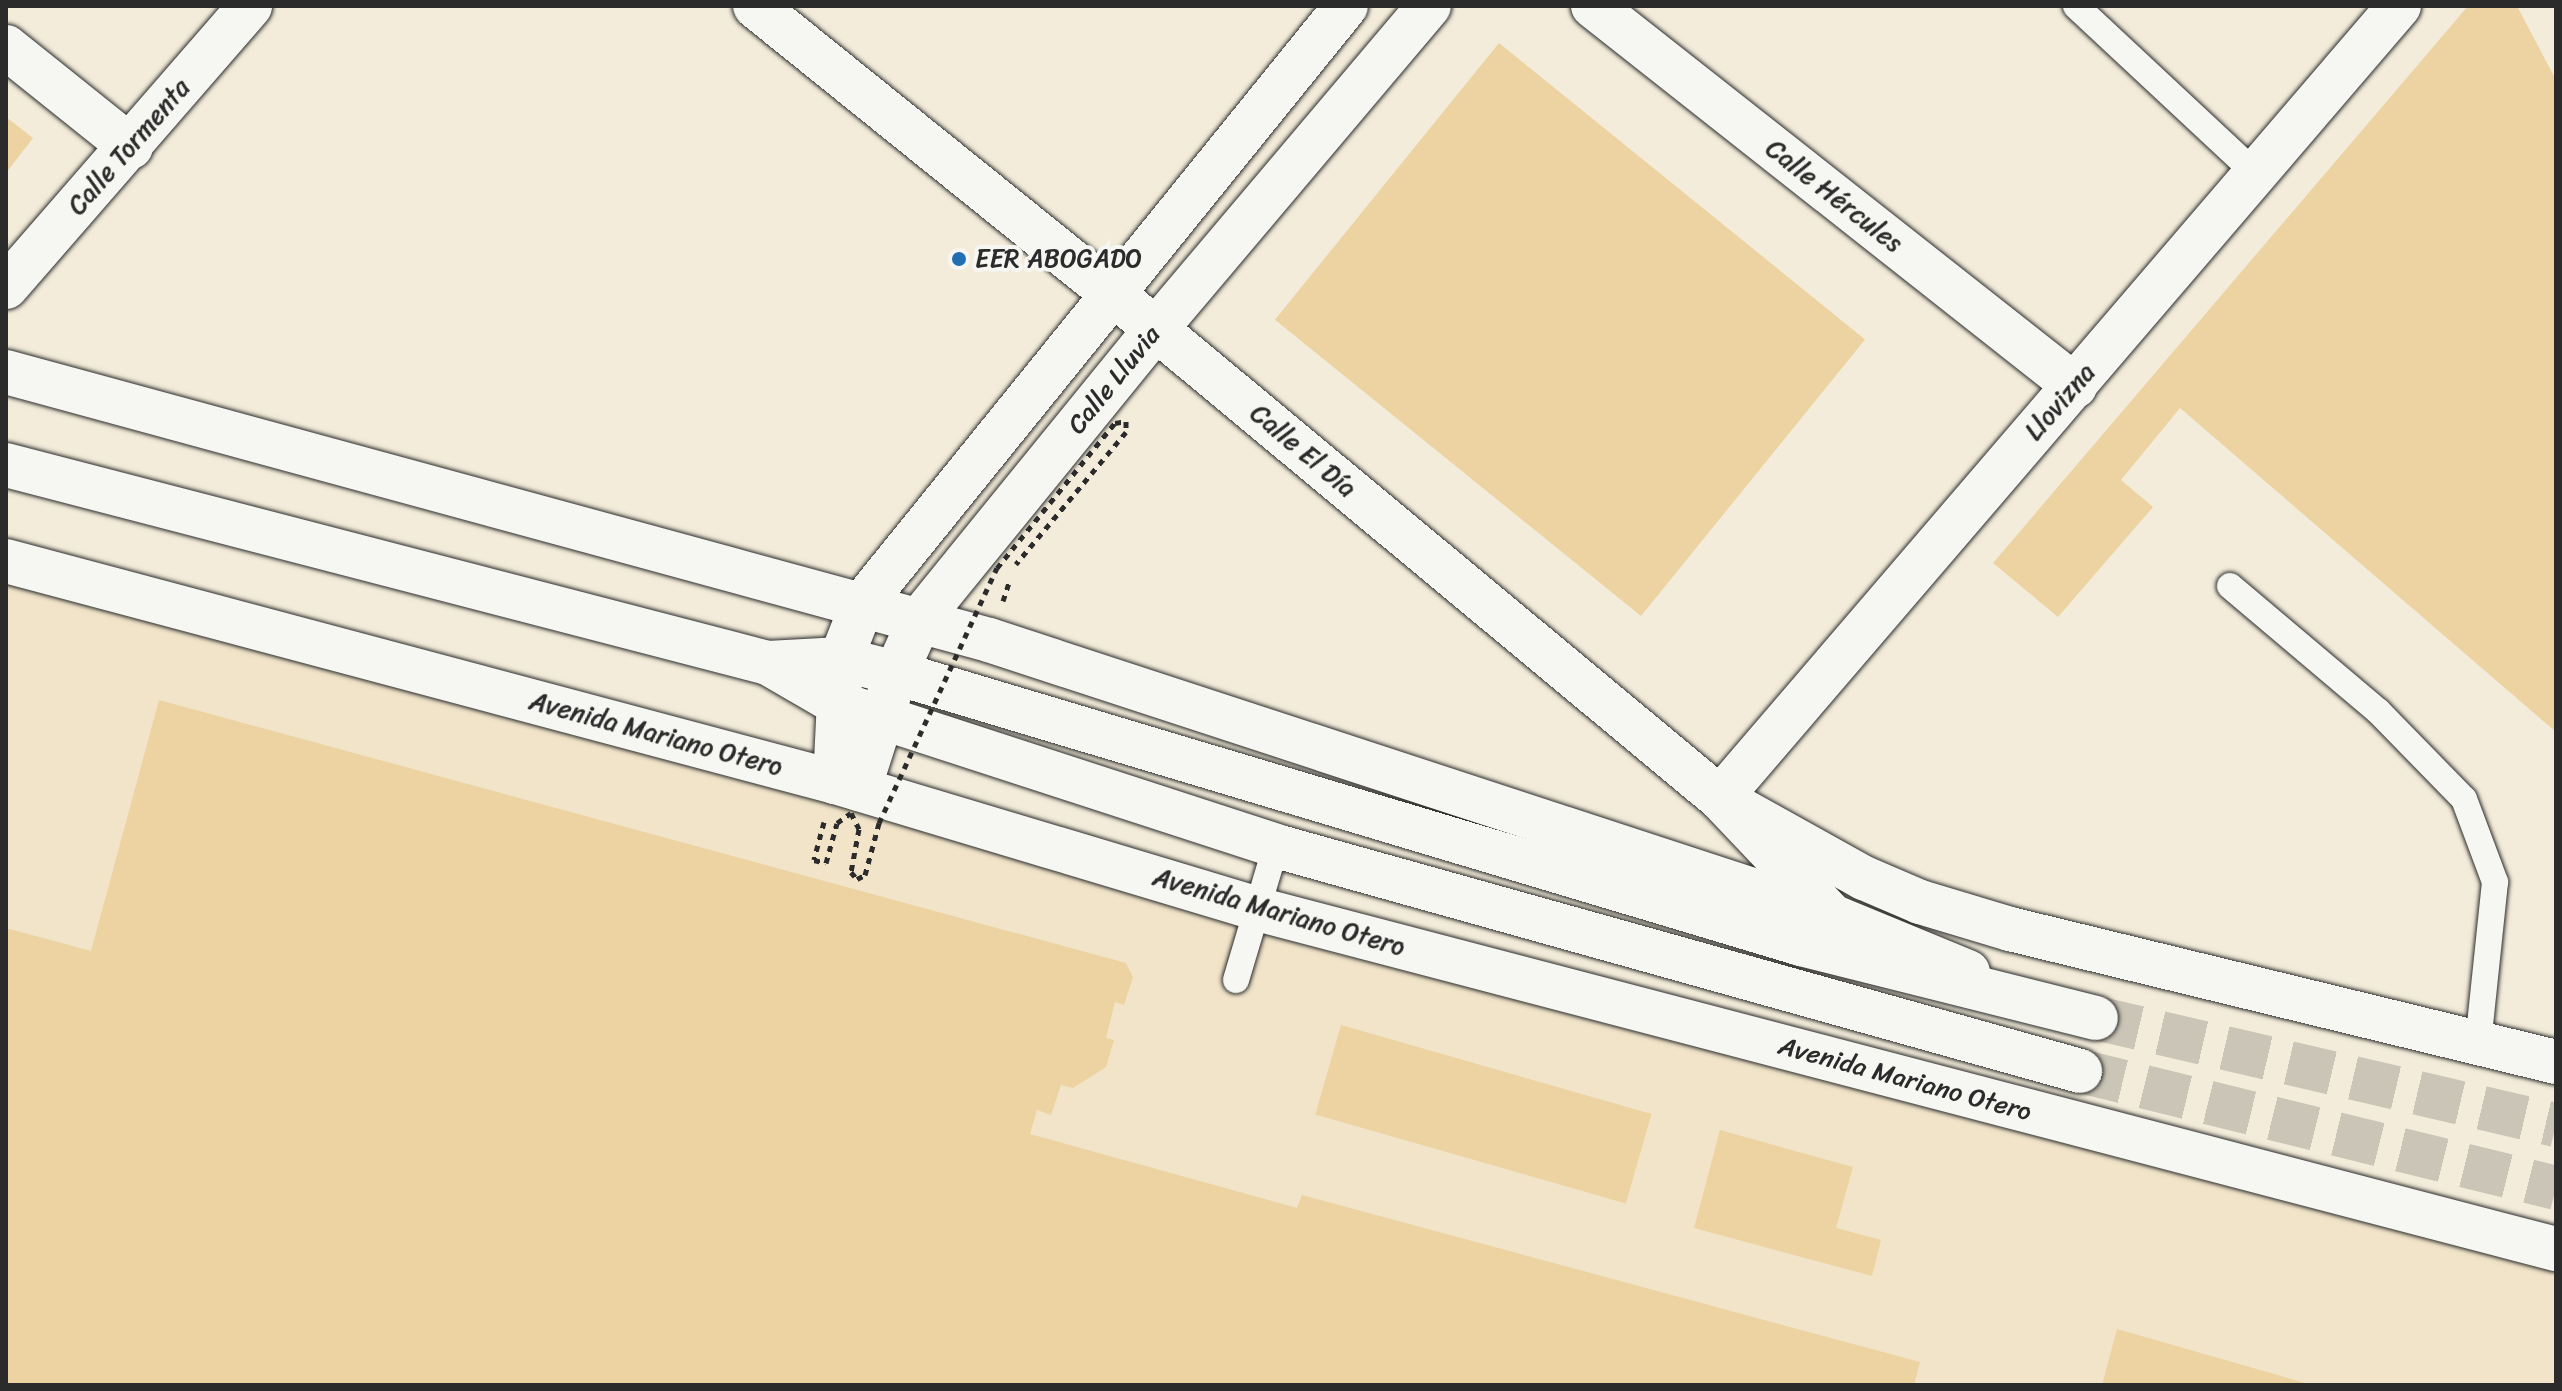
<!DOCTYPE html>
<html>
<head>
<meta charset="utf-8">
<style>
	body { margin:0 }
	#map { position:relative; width:2562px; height:1391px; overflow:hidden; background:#f3ecda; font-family:Sriracha,sans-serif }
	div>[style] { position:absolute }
	.built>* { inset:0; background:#f1e4c9 }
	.building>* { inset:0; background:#ecd3a1; transform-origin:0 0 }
	.primary-tunnel>* { height:44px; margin-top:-22px; transform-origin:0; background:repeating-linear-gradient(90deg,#cbc5b7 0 44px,transparent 0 66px) }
	.path>* { height:5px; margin-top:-2.5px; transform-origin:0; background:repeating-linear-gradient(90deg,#2b2b2b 0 6px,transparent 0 12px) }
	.roads { filter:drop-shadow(0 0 2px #2b2b2b) drop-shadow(0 0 2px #2b2b2b) }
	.lane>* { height:26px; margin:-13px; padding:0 13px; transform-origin:13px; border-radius:13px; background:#f6f6f2 }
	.street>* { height:44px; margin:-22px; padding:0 22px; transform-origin:22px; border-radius:22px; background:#f6f6f2 }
	.secondary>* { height:44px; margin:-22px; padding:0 22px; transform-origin:22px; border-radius:22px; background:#f6f6f2 }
	.primary>* { height:44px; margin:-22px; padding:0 22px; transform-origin:22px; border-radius:22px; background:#f6f6f2 }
	.path-bridge>* { height:5px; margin-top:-2.5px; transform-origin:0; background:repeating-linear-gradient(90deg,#2b2b2b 0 6px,transparent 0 12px) }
	.dots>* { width:22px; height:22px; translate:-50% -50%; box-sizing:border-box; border:4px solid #f6f6f2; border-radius:50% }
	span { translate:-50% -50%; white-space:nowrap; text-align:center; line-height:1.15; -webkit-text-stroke:8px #f6f6f2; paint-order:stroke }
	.street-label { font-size:26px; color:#2b2b2b }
	.poi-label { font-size:26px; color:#2b2b2b }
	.left { translate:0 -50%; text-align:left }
	.frame { position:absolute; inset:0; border:8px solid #2b2b2b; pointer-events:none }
</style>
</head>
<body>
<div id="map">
	<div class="built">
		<i style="clip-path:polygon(6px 577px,2556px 1270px,2556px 1385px,6px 1385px)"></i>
	</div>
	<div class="building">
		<i style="clip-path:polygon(2468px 6px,2517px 6px,2556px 80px,2556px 732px,2180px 408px,2121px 480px,2153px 507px,2058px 617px,1993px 563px)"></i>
		<i style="left:1499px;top:43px;width:471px;height:356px;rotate:39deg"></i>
		<i style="clip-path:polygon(6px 117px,33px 138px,6px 173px)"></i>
		<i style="clip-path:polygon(159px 700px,1126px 963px,1133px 977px,1124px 1005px,1115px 1002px,1106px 1038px,1114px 1040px,1106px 1067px,1073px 1088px,1061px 1085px,1051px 1115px,1037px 1110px,1030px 1134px,1297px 1208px,1302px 1195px,1920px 1362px,1914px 1385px,6px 1385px,6px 928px,91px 951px)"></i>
		<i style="left:1341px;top:1025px;width:323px;height:93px;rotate:16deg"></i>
		<i style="clip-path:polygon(1720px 1130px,1853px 1167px,1836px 1228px,1881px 1240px,1872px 1276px,1694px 1228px)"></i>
		<i style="clip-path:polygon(2117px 1329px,2309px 1384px,2309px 1385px,2102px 1385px)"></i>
	</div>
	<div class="primary-tunnel">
		<i style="left:2096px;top:1018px;width:472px;rotate:13.1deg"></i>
		<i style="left:2080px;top:1071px;width:490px;rotate:13.8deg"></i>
	</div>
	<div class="path">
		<i style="left:1003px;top:601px;width:22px;rotate:-72deg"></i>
		<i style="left:824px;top:822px;width:39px;rotate:105deg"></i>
		<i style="left:814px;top:860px;width:12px;rotate:14deg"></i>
	</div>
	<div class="roads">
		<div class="lane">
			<i style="left:2076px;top:6px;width:246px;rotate:43deg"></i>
			<i style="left:2230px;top:586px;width:194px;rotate:40.2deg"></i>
			<i style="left:2378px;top:711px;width:123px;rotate:45.7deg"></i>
			<i style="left:2464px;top:799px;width:89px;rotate:69.5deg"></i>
			<i style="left:2495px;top:882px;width:162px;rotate:96deg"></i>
			<i style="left:1236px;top:980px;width:140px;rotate:-73.4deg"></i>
		</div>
		<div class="street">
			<i style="left:755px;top:6px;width:515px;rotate:38.85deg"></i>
			<i style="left:1156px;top:329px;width:734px;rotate:39.75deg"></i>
			<i style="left:1720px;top:798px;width:163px;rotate:46.5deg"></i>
			<i style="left:1593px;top:6px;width:614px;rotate:38.25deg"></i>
			<i style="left:6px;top:47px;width:160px;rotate:38.7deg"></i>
			<i style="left:6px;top:287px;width:372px;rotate:-49deg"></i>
			<i style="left:835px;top:782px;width:123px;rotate:-87.2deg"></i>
			<i style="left:841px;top:659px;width:60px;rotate:-68.6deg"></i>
			<i style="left:863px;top:603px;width:768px;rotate:-51.03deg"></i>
			<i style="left:859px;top:789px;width:122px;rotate:-72.3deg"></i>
			<i style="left:896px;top:673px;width:59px;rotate:-66deg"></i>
			<i style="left:920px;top:619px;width:374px;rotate:-50.9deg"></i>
			<i style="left:1156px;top:329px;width:423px;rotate:-49.8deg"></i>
			<i style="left:1720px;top:798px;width:1043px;rotate:-49.39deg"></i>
		</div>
		<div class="secondary">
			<i style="left:6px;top:372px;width:1019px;rotate:15.25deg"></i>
			<i style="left:989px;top:640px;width:887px;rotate:18.13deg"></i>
			<i style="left:1832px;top:916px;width:147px;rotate:22.4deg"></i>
			<i style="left:6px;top:561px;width:858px;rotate:14.93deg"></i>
			<i style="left:835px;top:782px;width:441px;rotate:16.7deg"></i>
			<i style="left:1257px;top:909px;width:1343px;rotate:14.67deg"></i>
			<i style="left:1720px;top:798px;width:165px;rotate:29.1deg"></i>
			<i style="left:1864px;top:878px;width:61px;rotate:23.2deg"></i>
			<i style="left:1920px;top:902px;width:94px;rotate:16.7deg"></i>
			<i style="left:2010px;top:929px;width:562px;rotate:13.69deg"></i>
		</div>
		<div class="primary">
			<i style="left:6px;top:465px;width:787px;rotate:14.57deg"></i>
			<i style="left:768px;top:663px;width:80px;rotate:30.1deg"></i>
			<i style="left:837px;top:703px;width:462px;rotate:18deg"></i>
			<i style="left:1276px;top:846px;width:835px;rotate:15.63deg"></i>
			<i style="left:768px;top:663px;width:73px;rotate:-3.1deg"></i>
			<i style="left:841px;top:659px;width:57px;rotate:14.3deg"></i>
			<i style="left:896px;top:673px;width:945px;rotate:16.67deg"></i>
			<i style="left:1801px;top:944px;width:304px;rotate:14.1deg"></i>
		</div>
	</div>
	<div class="path-bridge">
		<i style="left:826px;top:863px;width:41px;rotate:-74.6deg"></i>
		<i style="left:837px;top:823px;width:17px;rotate:-36deg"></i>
		<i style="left:851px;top:813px;width:18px;rotate:63deg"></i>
		<i style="left:859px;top:829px;width:44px;rotate:100.5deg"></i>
		<i style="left:851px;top:872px;width:9px;rotate:49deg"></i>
		<i style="left:857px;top:879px;width:9px;rotate:-27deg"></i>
		<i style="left:865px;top:875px;width:54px;rotate:-74.9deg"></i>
		<i style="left:879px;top:823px;width:281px;rotate:-65.2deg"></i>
		<i style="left:997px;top:568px;width:187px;rotate:-50.9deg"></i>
		<i style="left:1115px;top:423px;width:11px;rotate:-10deg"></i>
		<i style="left:1126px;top:421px;width:11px;rotate:90deg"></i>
		<i style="left:1126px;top:432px;width:172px;rotate:129.8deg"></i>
	</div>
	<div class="dots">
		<i style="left:959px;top:259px;background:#1f6fb2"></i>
	</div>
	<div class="street-label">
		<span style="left:129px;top:147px;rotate:-49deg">Calle Tormenta</span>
		<span style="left:1834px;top:196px;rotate:38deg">Calle Hércules</span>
		<span style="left:1114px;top:380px;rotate:-51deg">Calle Lluvia</span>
		<span style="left:2060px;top:402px;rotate:-49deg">Llovizna</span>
		<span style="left:1303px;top:451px;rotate:40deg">Calle El Día</span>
		<span style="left:656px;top:734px;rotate:15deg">Avenida Mariano Otero</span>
		<span style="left:1279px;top:912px;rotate:16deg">Avenida Mariano Otero</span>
		<span style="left:1905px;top:1079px;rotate:15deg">Avenida Mariano Otero</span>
	</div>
	<div class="poi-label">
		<span class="left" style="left:975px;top:259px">EER ABOGADO</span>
	</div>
	<div class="frame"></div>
</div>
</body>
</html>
